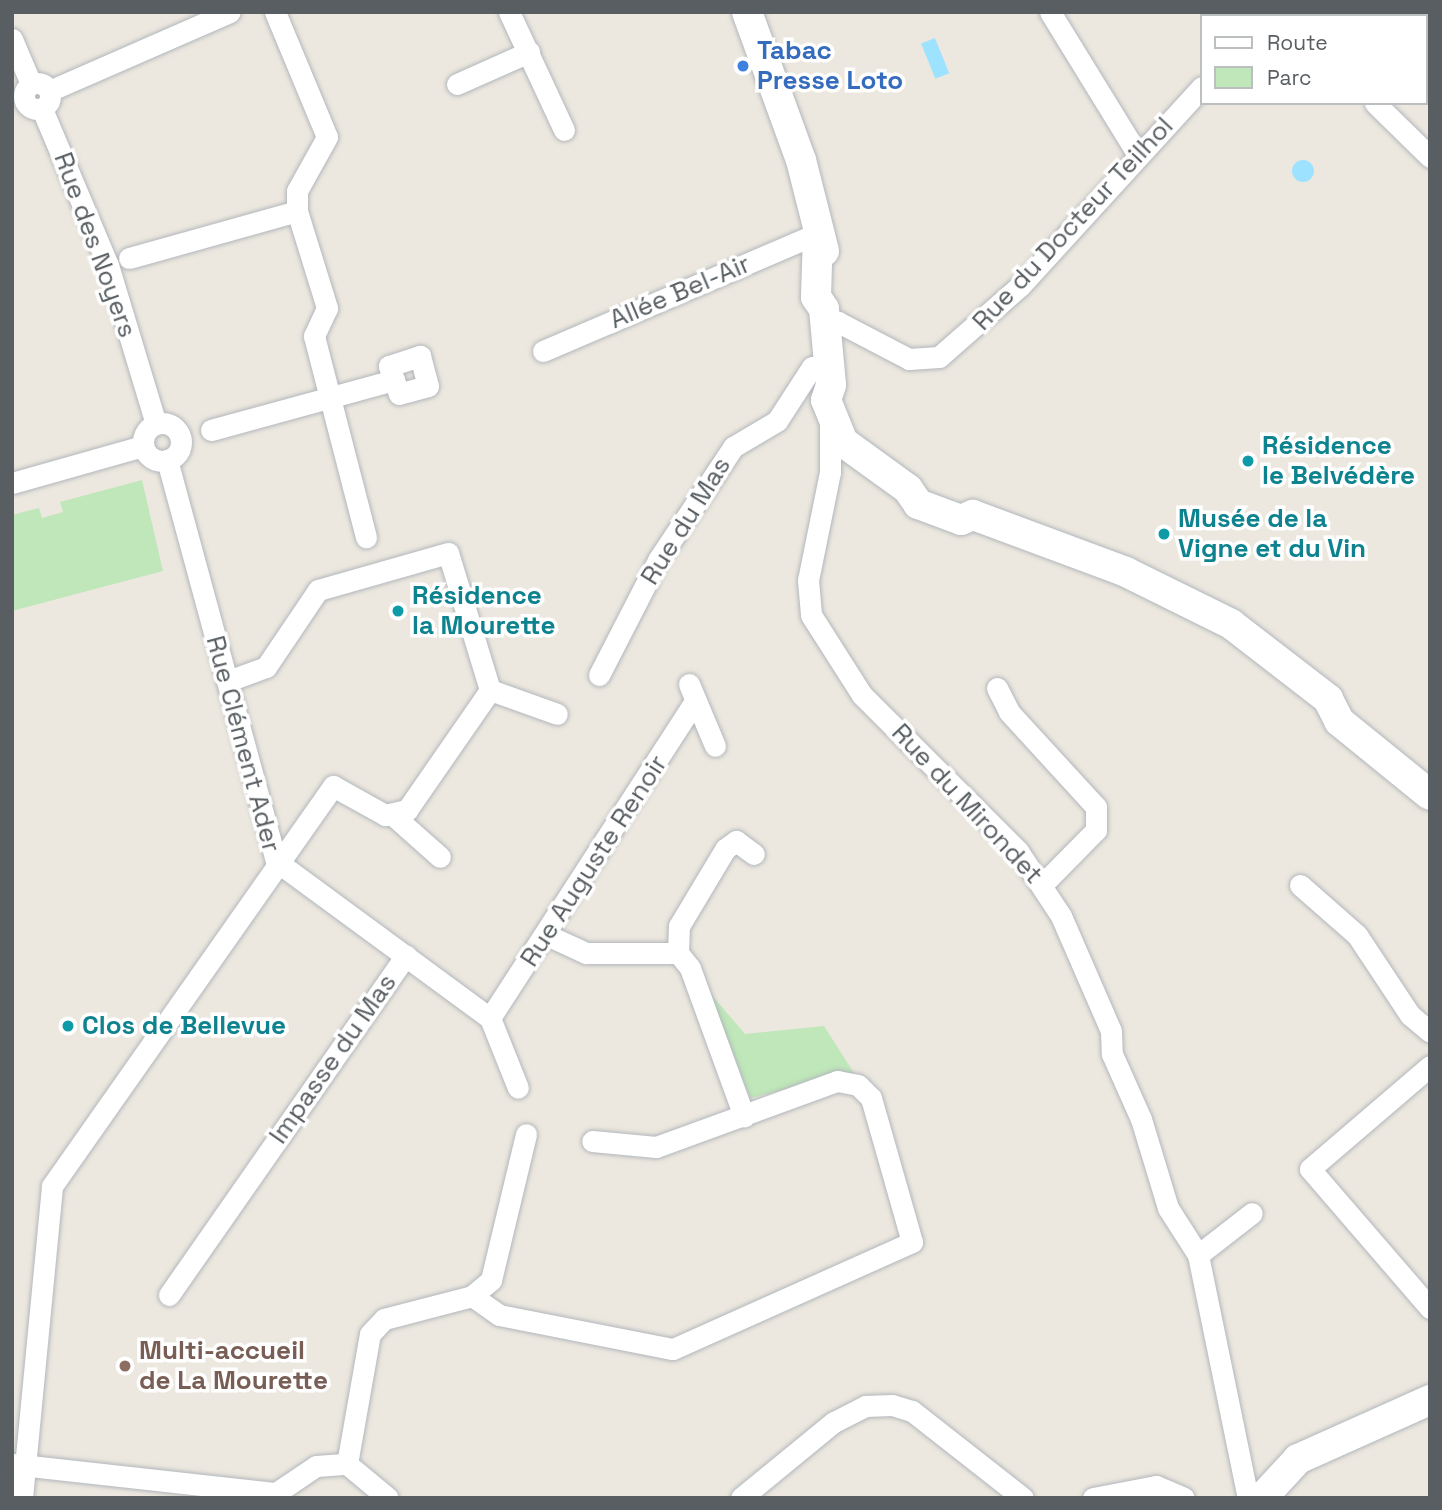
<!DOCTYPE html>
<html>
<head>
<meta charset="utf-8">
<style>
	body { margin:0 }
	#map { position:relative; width:1442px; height:1510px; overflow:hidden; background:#ede8df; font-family:"Space Grotesk",sans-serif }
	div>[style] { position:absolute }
	.green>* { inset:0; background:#bfe7b9 }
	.water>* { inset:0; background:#9de2ff; transform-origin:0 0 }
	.round { border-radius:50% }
	.roads { filter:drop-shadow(0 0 2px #b2b7bc) drop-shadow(0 0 2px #b2b7bc) }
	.minor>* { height:21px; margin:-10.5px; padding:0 10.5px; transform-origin:10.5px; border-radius:10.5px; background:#fff }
	.minor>.ring { margin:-10.5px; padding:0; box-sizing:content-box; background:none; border:21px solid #fff; border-radius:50% }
	.secondary>* { height:30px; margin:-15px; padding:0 15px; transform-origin:15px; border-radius:15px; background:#fff }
	.dots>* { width:19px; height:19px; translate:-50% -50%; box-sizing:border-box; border:4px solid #fff; border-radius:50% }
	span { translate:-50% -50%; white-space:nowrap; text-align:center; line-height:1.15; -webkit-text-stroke:7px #fff; paint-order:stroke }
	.shop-label { font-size:26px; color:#366cbe; font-weight:700 }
	.left { translate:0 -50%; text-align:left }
	.street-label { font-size:26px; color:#585e62 }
	.culture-label { font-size:26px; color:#0d838f; font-weight:700 }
	.education-label { font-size:26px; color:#785e54; font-weight:700 }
	.frame { position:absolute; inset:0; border:14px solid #585e62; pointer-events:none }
	.legend { position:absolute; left:1200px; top:14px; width:228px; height:91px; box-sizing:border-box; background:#fff; border:2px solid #bcbfc0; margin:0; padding:9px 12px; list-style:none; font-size:21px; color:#585e62 }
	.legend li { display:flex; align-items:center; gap:14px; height:35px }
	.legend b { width:35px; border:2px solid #bcbfc0 }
</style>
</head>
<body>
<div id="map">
	<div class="green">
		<i style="clip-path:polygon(142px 480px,163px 571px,12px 611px,12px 515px,39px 508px,42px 518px,63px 512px,60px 502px)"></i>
		<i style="clip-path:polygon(710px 993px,745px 1034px,824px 1026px,854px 1073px,750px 1098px)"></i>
	</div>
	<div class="water">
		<i style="left:935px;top:38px;width:38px;height:15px;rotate:68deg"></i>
		<i class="round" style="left:1292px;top:160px;width:22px;height:22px"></i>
	</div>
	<div class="roads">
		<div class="minor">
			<i style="left:275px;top:12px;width:135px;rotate:67.4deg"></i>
			<i style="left:327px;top:137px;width:62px;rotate:119.1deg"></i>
			<i style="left:297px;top:191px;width:20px;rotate:90deg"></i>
			<i style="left:297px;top:211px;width:102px;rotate:72.8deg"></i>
			<i style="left:327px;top:308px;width:31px;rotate:115deg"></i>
			<i style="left:314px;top:336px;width:208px;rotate:75.5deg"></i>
			<i style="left:509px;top:12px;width:130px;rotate:65deg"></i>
			<i style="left:1050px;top:12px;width:168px;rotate:58.4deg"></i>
			<i style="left:1281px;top:12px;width:6px;rotate:45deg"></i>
			<i style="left:12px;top:39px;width:49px;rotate:67.1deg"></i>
			<i class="ring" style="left:24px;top:83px;width:5px;height:5px"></i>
			<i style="left:457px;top:84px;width:79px;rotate:-24deg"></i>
			<i style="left:49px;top:91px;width:197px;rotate:-23.6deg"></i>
			<i style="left:1375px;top:103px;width:77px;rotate:44.5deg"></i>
			<i style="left:42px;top:109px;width:169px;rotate:67.1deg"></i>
			<i style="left:108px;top:265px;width:166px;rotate:73.2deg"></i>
			<i style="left:129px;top:258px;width:174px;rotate:-15.6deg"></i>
			<i style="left:825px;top:326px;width:14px;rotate:-17deg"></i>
			<i style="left:838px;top:322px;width:80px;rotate:27.5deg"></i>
			<i style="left:909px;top:359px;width:30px;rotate:-4deg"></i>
			<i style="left:939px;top:357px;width:109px;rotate:-41.3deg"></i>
			<i style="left:1021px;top:285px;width:268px;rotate:-47.6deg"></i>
			<i style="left:543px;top:351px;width:299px;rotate:-23.2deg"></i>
			<i style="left:830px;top:421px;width:51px;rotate:90deg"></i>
			<i style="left:830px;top:472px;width:110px;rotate:101.5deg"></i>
			<i style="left:808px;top:580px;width:35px;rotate:85deg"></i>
			<i style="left:811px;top:615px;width:95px;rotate:57.5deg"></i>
			<i style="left:862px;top:695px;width:221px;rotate:45deg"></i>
			<i style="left:1018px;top:851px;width:78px;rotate:56.5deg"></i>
			<i style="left:1061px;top:916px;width:125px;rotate:66.5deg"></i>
			<i style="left:1111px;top:1031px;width:23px;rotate:88deg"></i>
			<i style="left:1112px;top:1054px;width:71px;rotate:66deg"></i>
			<i style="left:1141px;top:1119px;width:93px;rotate:73.1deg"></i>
			<i style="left:1168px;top:1208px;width:56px;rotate:57.4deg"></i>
			<i style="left:1198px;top:1255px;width:248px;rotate:78.4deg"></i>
			<i class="ring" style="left:143px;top:423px;width:17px;height:17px"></i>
			<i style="left:211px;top:430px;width:190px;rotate:-15.3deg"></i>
			<i style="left:394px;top:380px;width:15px;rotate:-110deg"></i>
			<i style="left:389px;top:366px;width:33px;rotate:-18deg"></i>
			<i style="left:420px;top:356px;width:31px;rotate:75deg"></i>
			<i style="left:428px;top:386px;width:30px;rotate:165deg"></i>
			<i style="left:399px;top:394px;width:15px;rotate:-110deg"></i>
			<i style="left:167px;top:460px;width:416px;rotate:74.8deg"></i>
			<i style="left:12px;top:483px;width:136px;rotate:-15.8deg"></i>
			<i style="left:599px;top:675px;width:129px;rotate:-62.8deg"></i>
			<i style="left:658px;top:560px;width:136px;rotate:-56.4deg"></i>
			<i style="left:733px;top:447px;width:51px;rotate:-30.6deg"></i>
			<i style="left:777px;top:421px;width:64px;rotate:-57.1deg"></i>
			<i style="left:812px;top:367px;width:16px;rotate:-11deg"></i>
			<i style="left:689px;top:684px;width:67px;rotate:67.2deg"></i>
			<i style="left:997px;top:688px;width:27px;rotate:63deg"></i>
			<i style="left:1009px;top:712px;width:129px;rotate:47.5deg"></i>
			<i style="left:1096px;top:807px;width:23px;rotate:90deg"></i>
			<i style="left:1096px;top:830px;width:76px;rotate:134.5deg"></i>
			<i style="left:490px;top:690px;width:71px;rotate:19.7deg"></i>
			<i style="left:395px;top:817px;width:60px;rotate:41.6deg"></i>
			<i style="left:276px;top:861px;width:265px;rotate:36.3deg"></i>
			<i style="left:490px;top:1018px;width:75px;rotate:68.2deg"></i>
			<i style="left:1300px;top:885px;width:76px;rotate:41.3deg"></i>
			<i style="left:1357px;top:935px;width:96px;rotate:56.5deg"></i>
			<i style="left:1410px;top:1015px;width:26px;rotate:40deg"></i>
			<i style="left:549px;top:936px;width:41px;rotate:24.7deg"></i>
			<i style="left:586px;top:953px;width:92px"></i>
			<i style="left:678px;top:953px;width:19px;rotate:51deg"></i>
			<i style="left:690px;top:968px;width:158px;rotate:70deg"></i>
			<i style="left:678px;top:953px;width:27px;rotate:-88deg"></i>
			<i style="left:679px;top:926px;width:90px;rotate:-59.1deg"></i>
			<i style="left:725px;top:849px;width:14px;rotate:-36deg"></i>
			<i style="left:736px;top:841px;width:22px;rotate:36deg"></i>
			<i style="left:490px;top:1018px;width:378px;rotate:-57.1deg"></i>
			<i style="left:1430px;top:1066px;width:158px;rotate:139.4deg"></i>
			<i style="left:1310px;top:1169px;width:184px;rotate:49.2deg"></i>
			<i style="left:1198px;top:1255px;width:68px;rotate:-37.9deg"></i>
			<i style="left:169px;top:1295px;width:414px;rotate:-55.1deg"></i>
			<i style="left:472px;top:1296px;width:33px;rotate:35deg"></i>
			<i style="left:499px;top:1315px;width:177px;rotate:11.1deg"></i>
			<i style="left:673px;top:1349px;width:262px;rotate:-24.1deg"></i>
			<i style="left:912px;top:1242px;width:150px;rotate:-105.9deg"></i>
			<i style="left:871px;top:1098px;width:18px;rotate:-135deg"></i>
			<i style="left:858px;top:1085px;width:21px;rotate:-169deg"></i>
			<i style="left:837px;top:1081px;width:193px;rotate:160deg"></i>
			<i style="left:656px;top:1147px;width:64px;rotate:-174.6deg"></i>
			<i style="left:12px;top:1464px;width:266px;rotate:6.3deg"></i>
			<i style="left:276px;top:1493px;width:48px;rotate:-34deg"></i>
			<i style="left:316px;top:1466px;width:31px;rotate:-4deg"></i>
			<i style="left:347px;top:1464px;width:53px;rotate:39.7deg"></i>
			<i style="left:347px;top:1464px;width:132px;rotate:-80deg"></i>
			<i style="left:370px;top:1334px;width:21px;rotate:-47deg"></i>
			<i style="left:384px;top:1319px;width:91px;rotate:-14.6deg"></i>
			<i style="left:472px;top:1296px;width:25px;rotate:-40deg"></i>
			<i style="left:491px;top:1280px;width:150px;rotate:-76.5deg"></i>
			<i style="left:22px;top:1498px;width:313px;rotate:-84.5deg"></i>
			<i style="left:52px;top:1186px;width:489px;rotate:-54.9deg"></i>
			<i style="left:333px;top:786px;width:60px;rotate:29.1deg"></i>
			<i style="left:385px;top:815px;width:23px;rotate:-13deg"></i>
			<i style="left:407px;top:810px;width:146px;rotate:-55.3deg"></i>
			<i style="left:490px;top:690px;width:143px;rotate:-107deg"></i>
			<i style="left:448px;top:553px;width:135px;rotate:164.1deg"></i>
			<i style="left:318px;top:590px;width:93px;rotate:124deg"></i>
			<i style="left:266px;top:667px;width:40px;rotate:159.8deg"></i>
			<i style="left:741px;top:1498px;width:120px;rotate:-39.3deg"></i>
			<i style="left:834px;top:1422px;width:35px;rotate:-27deg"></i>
			<i style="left:865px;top:1406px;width:27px;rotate:-2deg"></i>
			<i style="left:892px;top:1405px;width:21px;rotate:17deg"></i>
			<i style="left:912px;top:1411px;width:141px;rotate:38.1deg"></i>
			<i style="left:1093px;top:1498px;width:64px;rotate:-10.8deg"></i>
			<i style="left:1156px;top:1486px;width:30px;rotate:23deg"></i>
		</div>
		<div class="secondary">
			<i style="left:747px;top:12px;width:158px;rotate:70deg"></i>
			<i style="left:801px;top:160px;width:94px;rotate:75.8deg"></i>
			<i style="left:818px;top:233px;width:64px;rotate:91.8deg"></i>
			<i style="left:816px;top:297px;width:14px;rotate:56deg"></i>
			<i style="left:824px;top:309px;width:76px;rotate:84.7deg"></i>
			<i style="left:831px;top:385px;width:16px;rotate:108deg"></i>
			<i style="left:826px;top:400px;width:45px;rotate:68deg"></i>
			<i style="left:843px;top:442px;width:80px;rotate:35.9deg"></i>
			<i style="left:908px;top:489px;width:18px;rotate:56deg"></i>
			<i style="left:918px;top:504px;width:46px;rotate:20.4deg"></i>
			<i style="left:961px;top:520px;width:13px;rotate:-23deg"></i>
			<i style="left:973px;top:515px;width:163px;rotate:20.4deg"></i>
			<i style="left:1126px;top:572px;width:117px;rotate:26.3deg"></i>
			<i style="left:1231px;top:624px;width:123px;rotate:37.7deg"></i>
			<i style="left:1328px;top:699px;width:25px;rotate:63deg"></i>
			<i style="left:1339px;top:721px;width:117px;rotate:39.1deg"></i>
			<i style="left:1262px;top:1498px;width:53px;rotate:-47.3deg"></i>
			<i style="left:1298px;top:1459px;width:145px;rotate:-24.1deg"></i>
		</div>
	</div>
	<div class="dots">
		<i style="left:743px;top:66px;background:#3f7fe0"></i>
		<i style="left:1248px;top:461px;background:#0f9aa8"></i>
		<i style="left:1164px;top:534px;background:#0f9aa8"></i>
		<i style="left:398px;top:611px;background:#0f9aa8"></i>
		<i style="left:68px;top:1026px;background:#0f9aa8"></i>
		<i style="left:125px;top:1366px;background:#8d6e63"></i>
	</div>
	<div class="shop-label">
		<span class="left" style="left:757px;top:66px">Tabac<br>Presse Loto</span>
	</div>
	<div class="street-label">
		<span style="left:1073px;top:224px;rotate:-47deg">Rue du Docteur Teilhol</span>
		<span style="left:95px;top:245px;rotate:70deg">Rue des Noyers</span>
		<span style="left:680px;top:292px;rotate:-23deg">Allée Bel-Air</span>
		<span style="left:686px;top:521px;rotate:-58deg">Rue du Mas</span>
		<span style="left:243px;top:744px;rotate:75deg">Rue Clément Ader</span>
		<span style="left:967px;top:804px;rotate:47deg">Rue du Mirondet</span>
		<span style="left:594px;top:861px;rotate:-57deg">Rue Auguste Renoir</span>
		<span style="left:333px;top:1059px;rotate:-55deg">Impasse du Mas</span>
	</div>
	<div class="culture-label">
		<span class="left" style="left:1262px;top:461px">Résidence<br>le Belvédère</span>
		<span class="left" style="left:1178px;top:534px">Musée de la<br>Vigne et du Vin</span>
		<span class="left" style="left:412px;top:611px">Résidence<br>la Mourette</span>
		<span class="left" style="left:82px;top:1026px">Clos de Bellevue</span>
	</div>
	<div class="education-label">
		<span class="left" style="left:139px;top:1366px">Multi-accueil<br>de La Mourette</span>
	</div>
	<div class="frame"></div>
	<ul class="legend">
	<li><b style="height:9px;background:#fff"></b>Route</li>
	<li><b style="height:19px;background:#bfe7b9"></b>Parc</li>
	</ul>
</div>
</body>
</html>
